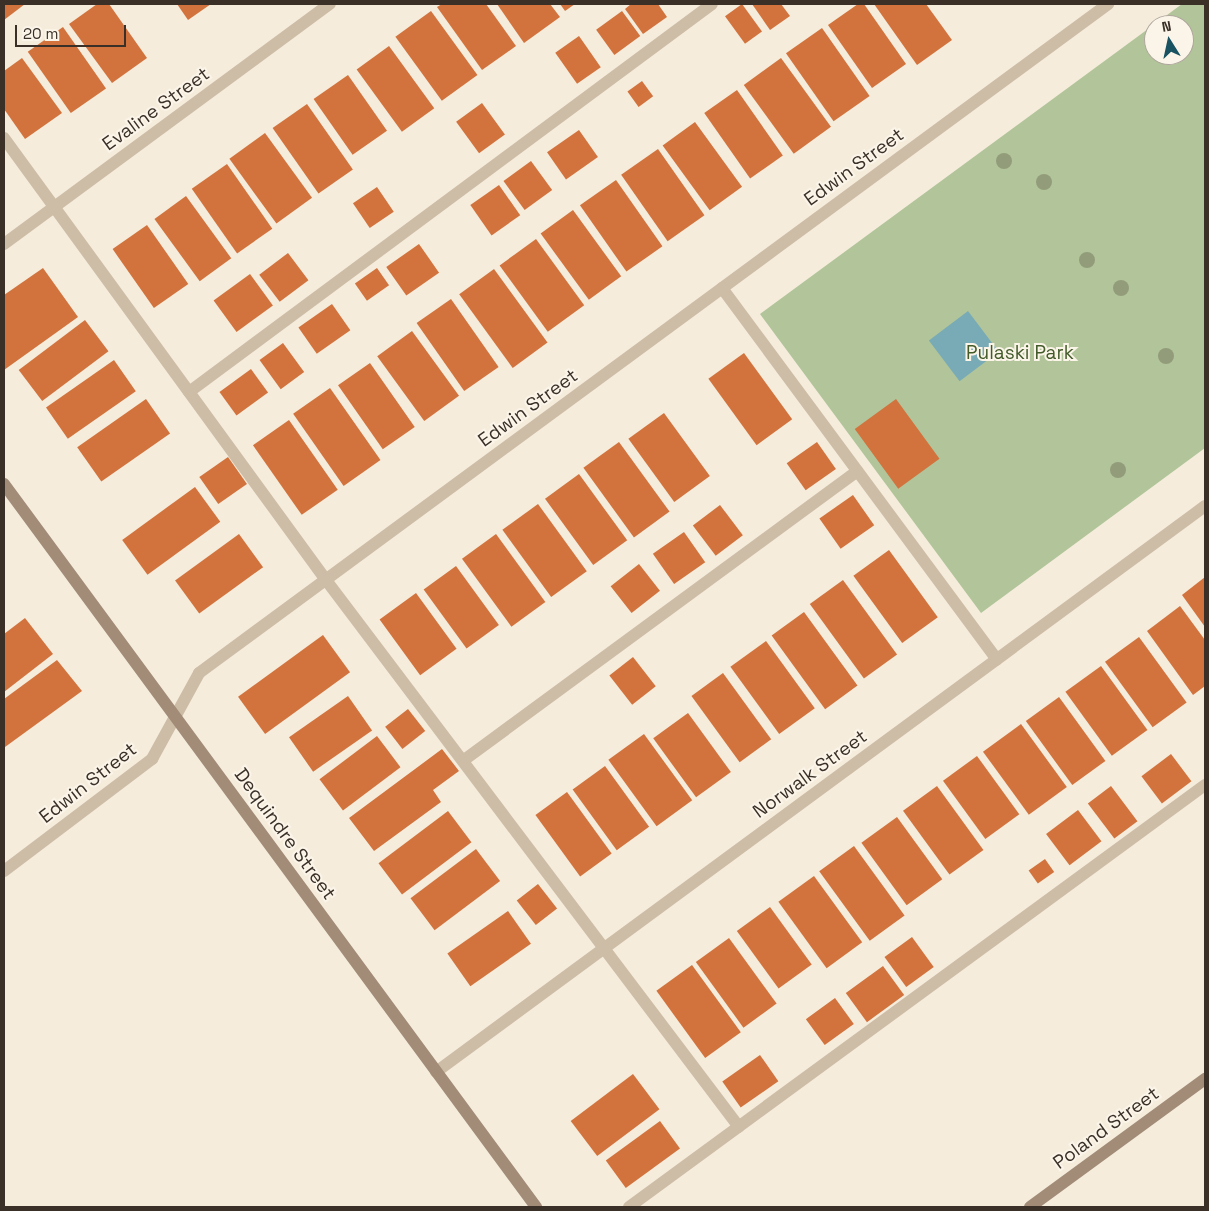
<!DOCTYPE html>
<html>
<head>
<meta charset="utf-8">
<style>
	body { margin:0 }
	#map { position:relative; width:1209px; height:1211px; overflow:hidden; background:#f5ecdc; font-family:"Space Grotesk",sans-serif }
	div>[style] { position:absolute }
	.green>* { inset:0; background:#b2c59a }
	.water>* { inset:0; background:#78abb5; transform-origin:0 0 }
	.building>* { inset:0; background:#d2733d; transform-origin:0 0 }
	.lane>* { height:12px; margin:-6px; padding:0 6px; transform-origin:6px; border-radius:6px; background:#cebda6 }
	.street>* { height:12px; margin:-6px; padding:0 6px; transform-origin:6px; border-radius:6px; background:#cebda6 }
	.secondary>* { height:12px; margin:-6px; padding:0 6px; transform-origin:6px; border-radius:6px; background:#a28c77 }
	.trees>* { width:16px; height:16px; margin:-8px; border-radius:50%; background:#939c7a }
	span { translate:-50% -50%; white-space:nowrap; text-align:center; line-height:1.15; -webkit-text-stroke:4px #fbf5e9; paint-order:stroke }
	.street-label { font-size:19px; color:#3a3028 }
	.park-label { font-size:19px; color:#425b29 }
	.frame { position:absolute; inset:0; border:5px solid #3a3028; pointer-events:none }
	.north { position:absolute; left:1144px; top:15px; width:50px; height:50px; box-sizing:border-box; background:#fbf5e9; border:1px solid #aea69c; border-radius:50%; rotate:350deg; font-size:14px; font-weight:700; line-height:20px; text-align:center; color:#3a3028 }
	.north::after { content:''; display:block; margin:auto; width:18px; height:22px; background:#195260; clip-path:polygon(50% 0,100% 100%,50% 72%,0 100%) }
	.scale { position:absolute; left:15px; top:25px; width:111px; height:22px; box-sizing:border-box; border:2px solid #3a3028; border-top:0; padding-left:6px; font-size:15px; line-height:18px; white-space:nowrap; color:#3a3028; -webkit-text-stroke:4px #fbf5e9; paint-order:stroke }
</style>
</head>
<body>
<div id="map">
	<div class="green">
		<i style="clip-path:polygon(evenodd,1182px 4px,1205px 4px,1205px 448px,981px 613px,760px 314px,1182px 4px,1154px 25px,1184px 25px,1184px 55px,1154px 55px,1154px 25px)"></i>
	</div>
	<div class="water">
		<i style="left:968px;top:311px;width:51px;height:49px;rotate:53deg"></i>
	</div>
	<div class="building">
		<i style="clip-path:polygon(4px 4px,25px 4px,4px 20px)"></i>
		<i style="clip-path:polygon(97px 4px,109px 4px,147px 58px,112px 83px,69px 24px)"></i>
		<i style="clip-path:polygon(177px 4px,211px 4px,188px 20px)"></i>
		<i style="clip-path:polygon(442px 4px,486px 4px,516px 46px,482px 70px,437px 7px)"></i>
		<i style="clip-path:polygon(497px 4px,550px 4px,560px 17px,524px 43px)"></i>
		<i style="clip-path:polygon(560px 4px,575px 4px,565px 11px)"></i>
		<i style="clip-path:polygon(631px 4px,658px 4px,667px 17px,643px 34px,625px 9px)"></i>
		<i style="left:742px;top:4px;width:34px;height:21px;rotate:54deg"></i>
		<i style="clip-path:polygon(752px 4px,781px 4px,790px 16px,770px 30px)"></i>
		<i style="clip-path:polygon(858px 4px,864px 4px,906px 64px,872px 88px,828px 25px)"></i>
		<i style="clip-path:polygon(874px 4px,926px 4px,952px 40px,917px 65px)"></i>
		<i style="left:431px;top:11px;width:79px;height:44px;rotate:54deg"></i>
		<i style="left:622px;top:11px;width:31px;height:32px;rotate:54deg"></i>
		<i style="left:63px;top:27px;width:75px;height:43px;rotate:55deg"></i>
		<i style="left:822px;top:28px;width:83px;height:44px;rotate:55deg"></i>
		<i style="left:579px;top:36px;width:38px;height:29px;rotate:55deg"></i>
		<i style="left:389px;top:46px;width:77px;height:40px;rotate:54deg"></i>
		<i style="clip-path:polygon(22px 58px,62px 113px,25px 139px,4px 109px,4px 71px)"></i>
		<i style="left:781px;top:58px;width:85px;height:46px;rotate:54deg"></i>
		<i style="left:348px;top:75px;width:68px;height:42px;rotate:55deg"></i>
		<i style="left:642px;top:81px;width:19px;height:18px;rotate:54deg"></i>
		<i style="left:737px;top:90px;width:80px;height:40px;rotate:55deg"></i>
		<i style="left:482px;top:103px;width:39px;height:32px;rotate:54deg"></i>
		<i style="left:307px;top:104px;width:80px;height:42px;rotate:55deg"></i>
		<i style="left:695px;top:122px;width:80px;height:40px;rotate:54deg"></i>
		<i style="left:579px;top:130px;width:33px;height:39px;rotate:55deg"></i>
		<i style="left:265px;top:133px;width:80px;height:44px;rotate:54deg"></i>
		<i style="left:658px;top:149px;width:81px;height:45px;rotate:55deg"></i>
		<i style="left:531px;top:161px;width:36px;height:34px;rotate:54deg"></i>
		<i style="left:227px;top:164px;width:79px;height:43px;rotate:55deg"></i>
		<i style="left:616px;top:180px;width:81px;height:44px;rotate:55deg"></i>
		<i style="left:499px;top:185px;width:37px;height:35px;rotate:55deg"></i>
		<i style="left:377px;top:187px;width:30px;height:29px;rotate:56deg"></i>
		<i style="left:186px;top:196px;width:77px;height:39px;rotate:54deg"></i>
		<i style="left:573px;top:210px;width:82px;height:40px;rotate:54deg"></i>
		<i style="left:147px;top:225px;width:72px;height:42px;rotate:55deg"></i>
		<i style="left:536px;top:239px;width:82px;height:45px;rotate:54deg"></i>
		<i style="left:419px;top:244px;width:35px;height:40px;rotate:55deg"></i>
		<i style="left:288px;top:253px;width:34px;height:36px;rotate:53deg"></i>
		<i style="clip-path:polygon(43px 268px,78px 317px,4px 370px,4px 295px)"></i>
		<i style="left:377px;top:268px;width:21px;height:27px;rotate:55deg"></i>
		<i style="left:494px;top:269px;width:91px;height:43px;rotate:54deg"></i>
		<i style="left:250px;top:274px;width:39px;height:45px;rotate:54deg"></i>
		<i style="left:451px;top:299px;width:83px;height:42px;rotate:55deg"></i>
		<i style="left:332px;top:304px;width:32px;height:41px;rotate:55deg"></i>
		<i style="left:85px;top:320px;width:39px;height:83px;rotate:53deg"></i>
		<i style="left:412px;top:331px;width:80px;height:43px;rotate:54deg"></i>
		<i style="left:283px;top:343px;width:36px;height:29px;rotate:54deg"></i>
		<i style="left:744px;top:353px;width:82px;height:44px;rotate:54deg"></i>
		<i style="left:114px;top:360px;width:38px;height:83px;rotate:55deg"></i>
		<i style="left:370px;top:363px;width:78px;height:39px;rotate:55deg"></i>
		<i style="left:251px;top:369px;width:29px;height:39px;rotate:54deg"></i>
		<i style="left:330px;top:388px;width:88px;height:45px;rotate:55deg"></i>
		<i style="left:146px;top:399px;width:42px;height:84px;rotate:55deg"></i>
		<i style="left:896px;top:399px;width:74px;height:51px;rotate:54deg"></i>
		<i style="left:664px;top:413px;width:78px;height:44px;rotate:54deg"></i>
		<i style="left:289px;top:420px;width:85px;height:44px;rotate:55deg"></i>
		<i style="left:619px;top:442px;width:86px;height:44px;rotate:54deg"></i>
		<i style="left:817px;top:442px;width:33px;height:37px;rotate:55deg"></i>
		<i style="left:228px;top:457px;width:33px;height:35px;rotate:55deg"></i>
		<i style="left:579px;top:474px;width:82px;height:42px;rotate:54deg"></i>
		<i style="left:195px;top:487px;width:43px;height:90px;rotate:54deg"></i>
		<i style="left:853px;top:495px;width:37px;height:41px;rotate:55deg"></i>
		<i style="left:538px;top:504px;width:83px;height:44px;rotate:54deg"></i>
		<i style="left:720px;top:505px;width:38px;height:34px;rotate:53deg"></i>
		<i style="left:684px;top:532px;width:37px;height:38px;rotate:55deg"></i>
		<i style="left:239px;top:534px;width:41px;height:79px;rotate:54deg"></i>
		<i style="left:496px;top:534px;width:84px;height:42px;rotate:54deg"></i>
		<i style="left:889px;top:550px;width:83px;height:44px;rotate:54deg"></i>
		<i style="left:639px;top:564px;width:34px;height:36px;rotate:52deg"></i>
		<i style="left:456px;top:566px;width:73px;height:40px;rotate:54deg"></i>
		<i style="clip-path:polygon(1205px 577px,1205px 627px,1182px 595px)"></i>
		<i style="left:843px;top:580px;width:92px;height:41px;rotate:54deg"></i>
		<i style="left:416px;top:593px;width:69px;height:45px;rotate:54deg"></i>
		<i style="clip-path:polygon(1180px 606px,1205px 640px,1205px 686px,1193px 695px,1147px 631px)"></i>
		<i style="left:804px;top:612px;width:91px;height:40px;rotate:54deg"></i>
		<i style="clip-path:polygon(25px 618px,53px 654px,4px 692px,4px 634px)"></i>
		<i style="left:323px;top:635px;width:46px;height:105px;rotate:54deg"></i>
		<i style="left:1139px;top:637px;width:81px;height:42px;rotate:54deg"></i>
		<i style="left:766px;top:641px;width:83px;height:44px;rotate:54deg"></i>
		<i style="left:633px;top:657px;width:37px;height:30px;rotate:52deg"></i>
		<i style="clip-path:polygon(57px 660px,82px 691px,5px 747px,4px 699px)"></i>
		<i style="left:1101px;top:666px;width:79px;height:44px;rotate:54deg"></i>
		<i style="left:723px;top:673px;width:82px;height:39px;rotate:54deg"></i>
		<i style="left:348px;top:696px;width:42px;height:72px;rotate:55deg"></i>
		<i style="left:1059px;top:697px;width:79px;height:41px;rotate:54deg"></i>
		<i style="left:408px;top:709px;width:28px;height:29px;rotate:52deg"></i>
		<i style="left:688px;top:713px;width:73px;height:43px;rotate:54deg"></i>
		<i style="left:1021px;top:724px;width:78px;height:47px;rotate:54deg"></i>
		<i style="left:644px;top:734px;width:82px;height:44px;rotate:54deg"></i>
		<i style="left:377px;top:736px;width:39px;height:72px;rotate:53deg"></i>
		<i style="clip-path:polygon(442px 749px,459px 771px,433px 790px,441px 802px,374px 851px,349px 818px)"></i>
		<i style="left:1171px;top:754px;width:34px;height:37px;rotate:53deg"></i>
		<i style="left:977px;top:756px;width:72px;height:42px;rotate:54deg"></i>
		<i style="left:605px;top:766px;width:75px;height:40px;rotate:54deg"></i>
		<i style="left:937px;top:786px;width:79px;height:42px;rotate:54deg"></i>
		<i style="left:1111px;top:786px;width:44px;height:29px;rotate:53deg"></i>
		<i style="left:567px;top:792px;width:76px;height:39px;rotate:54deg"></i>
		<i style="left:1078px;top:810px;width:39px;height:40px;rotate:53deg"></i>
		<i style="left:448px;top:811px;width:39px;height:87px;rotate:53deg"></i>
		<i style="left:897px;top:817px;width:77px;height:44px;rotate:54deg"></i>
		<i style="left:854px;top:846px;width:86px;height:43px;rotate:54deg"></i>
		<i style="left:476px;top:849px;width:40px;height:82px;rotate:53deg"></i>
		<i style="left:1045px;top:859px;width:16px;height:20px;rotate:55deg"></i>
		<i style="left:814px;top:876px;width:82px;height:44px;rotate:54deg"></i>
		<i style="left:538px;top:884px;width:31px;height:27px;rotate:52deg"></i>
		<i style="left:770px;top:907px;width:71px;height:41px;rotate:54deg"></i>
		<i style="left:508px;top:911px;width:40px;height:74px;rotate:55deg"></i>
		<i style="left:912px;top:937px;width:37px;height:34px;rotate:54deg"></i>
		<i style="left:729px;top:938px;width:81px;height:41px;rotate:54deg"></i>
		<i style="left:692px;top:965px;width:83px;height:44px;rotate:54deg"></i>
		<i style="left:883px;top:966px;width:36px;height:46px;rotate:54deg"></i>
		<i style="left:835px;top:998px;width:32px;height:36px;rotate:54deg"></i>
		<i style="left:760px;top:1055px;width:32px;height:46px;rotate:55deg"></i>
		<i style="left:633px;top:1074px;width:44px;height:78px;rotate:53deg"></i>
		<i style="left:660px;top:1121px;width:34px;height:67px;rotate:54deg"></i>
	</div>
	<div class="lane">
		<i style="left:4px;top:138px;width:547px;rotate:53.93deg"></i>
		<i style="left:326px;top:580px;width:685px;rotate:52.95deg"></i>
		<i style="left:722px;top:288px;width:462px;rotate:53.5deg"></i>
		<i style="left:189px;top:392px;width:651px;rotate:-36.57deg"></i>
		<i style="left:464px;top:760px;width:488px;rotate:-36.3deg"></i>
		<i style="left:629px;top:1207px;width:714px;rotate:-36.23deg"></i>
	</div>
	<div class="street">
		<i style="left:4px;top:244px;width:405px;rotate:-36.4deg"></i>
		<i style="left:4px;top:871px;width:186px;rotate:-37.1deg"></i>
		<i style="left:152px;top:759px;width:98px;rotate:-61.3deg"></i>
		<i style="left:199px;top:673px;width:1129px;rotate:-36.35deg"></i>
		<i style="left:436px;top:1072px;width:955px;rotate:-36.35deg"></i>
	</div>
	<div class="secondary">
		<i style="left:4px;top:484px;width:898px;rotate:53.65deg"></i>
		<i style="left:1030px;top:1207px;width:217px;rotate:-36.2deg"></i>
	</div>
	<div class="trees">
		<i style="left:1004px;top:161px"></i>
		<i style="left:1044px;top:182px"></i>
		<i style="left:1087px;top:260px"></i>
		<i style="left:1121px;top:288px"></i>
		<i style="left:1166px;top:356px"></i>
		<i style="left:1118px;top:470px"></i>
	</div>
	<div class="street-label">
		<span style="left:156px;top:109px;rotate:-36deg">Evaline Street</span>
		<span style="left:854px;top:167px;rotate:-36deg">Edwin Street</span>
		<span style="left:528px;top:408px;rotate:-36deg">Edwin Street</span>
		<span style="left:810px;top:774px;rotate:-36deg">Norwalk Street</span>
		<span style="left:88px;top:783px;rotate:-38deg">Edwin Street</span>
		<span style="left:285px;top:834px;rotate:54deg">Dequindre Street</span>
		<span style="left:1106px;top:1128px;rotate:-36deg">Poland Street</span>
	</div>
	<div class="park-label">
		<span style="left:1020px;top:353px">Pulaski Park</span>
	</div>
	<div class="frame"></div>
	<div class="north">N</div>
	<div class="scale">20 m</div>
</div>
</body>
</html>
